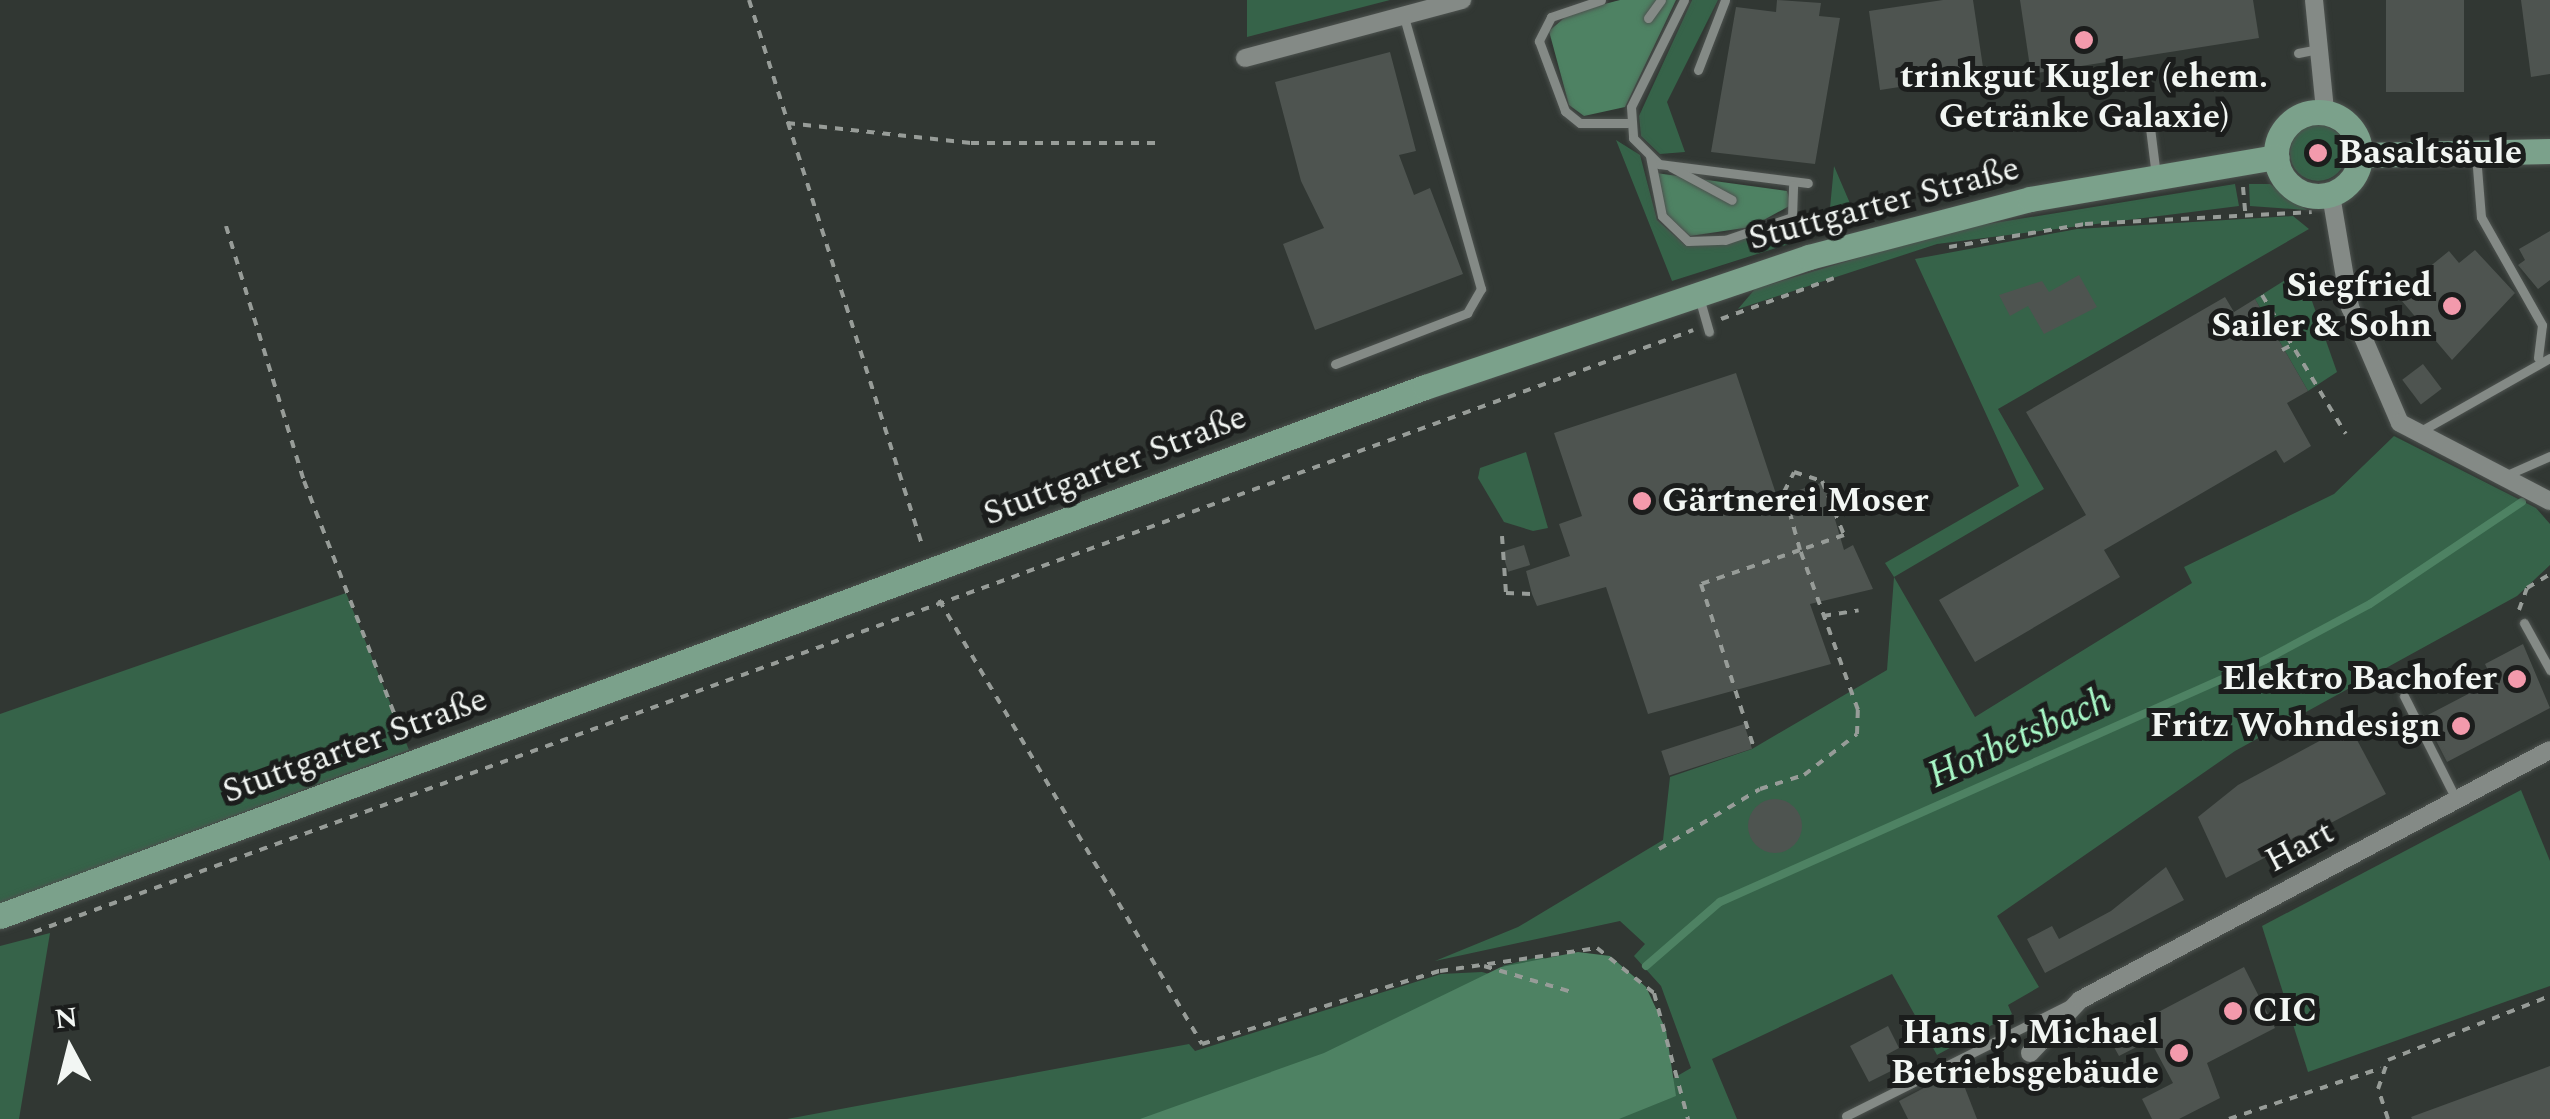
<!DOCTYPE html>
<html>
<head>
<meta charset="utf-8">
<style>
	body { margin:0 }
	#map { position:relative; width:2550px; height:1119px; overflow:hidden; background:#313733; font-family:Spectral,serif }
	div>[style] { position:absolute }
	.green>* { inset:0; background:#366349 }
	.round { border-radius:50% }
	.water>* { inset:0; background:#4e8263 }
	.stream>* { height:8px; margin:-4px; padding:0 4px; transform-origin:4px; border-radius:4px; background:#4e8263 }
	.building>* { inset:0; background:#4e5450; transform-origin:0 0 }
	.path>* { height:4px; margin-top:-2px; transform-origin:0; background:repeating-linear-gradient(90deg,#979c98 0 8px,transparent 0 16px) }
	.roads { filter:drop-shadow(0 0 2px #4d524f) drop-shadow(0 0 2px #4d524f) }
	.lane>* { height:9px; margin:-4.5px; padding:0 4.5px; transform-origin:4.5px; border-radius:4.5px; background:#848a86 }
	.street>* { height:18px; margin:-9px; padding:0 9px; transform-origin:9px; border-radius:9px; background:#848a86 }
	.secondary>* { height:25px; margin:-12.5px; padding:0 12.5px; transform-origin:12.5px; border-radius:12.5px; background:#7ba18b }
	.secondary>.ring { margin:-12.5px; padding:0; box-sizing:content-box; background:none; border:25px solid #7ba18b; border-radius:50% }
	.dots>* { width:28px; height:28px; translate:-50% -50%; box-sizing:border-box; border:5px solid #1b1d1c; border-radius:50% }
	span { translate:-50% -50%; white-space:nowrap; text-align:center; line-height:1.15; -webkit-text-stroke:10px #1b1d1c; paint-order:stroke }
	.poi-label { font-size:35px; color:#f2f6f3; font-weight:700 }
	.left { translate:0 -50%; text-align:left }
	.right { translate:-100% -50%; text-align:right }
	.street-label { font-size:35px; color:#f2f6f3 }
	.water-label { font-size:38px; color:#a8f9c7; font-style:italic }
	.north { position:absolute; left:20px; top:999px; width:100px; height:100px; -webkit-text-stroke:8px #1b1d1c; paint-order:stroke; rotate:353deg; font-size:28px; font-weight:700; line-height:40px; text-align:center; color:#f2f6f3 }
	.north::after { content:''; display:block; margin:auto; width:35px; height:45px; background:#f2f6f3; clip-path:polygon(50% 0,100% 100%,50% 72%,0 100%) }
</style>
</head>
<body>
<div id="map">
	<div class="green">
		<i style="clip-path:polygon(1247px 0,1390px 0,1247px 37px)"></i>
		<i style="clip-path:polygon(1692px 0,1718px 0,1667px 102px,1685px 152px,1660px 154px,1641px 136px,1639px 116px)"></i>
		<i class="round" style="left:2290px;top:125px;width:56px;height:56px"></i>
		<i style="clip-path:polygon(1616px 140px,1640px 155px,1657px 220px,1685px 245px,1726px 244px,1830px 208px,1834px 166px,1858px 222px,1672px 281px)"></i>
		<i style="clip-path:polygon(2235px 184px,2239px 206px,1937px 244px,1738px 309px,1755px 289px,1951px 230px)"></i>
		<i style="clip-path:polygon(2249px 184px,2270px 184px,2307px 210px,2250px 206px)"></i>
		<i style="clip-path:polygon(2293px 216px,2309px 229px,1998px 409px,2044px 489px,1894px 577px,1975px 717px,2192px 583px,2184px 567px,2334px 494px,2394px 436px,2536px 508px,2550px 524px,2550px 565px,2517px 596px,2235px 751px,1997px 916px,2039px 987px,2008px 1005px,2012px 1014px,1937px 1055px,1892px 974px,1712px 1059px,1737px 1119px,787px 1119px,1189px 1044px,1195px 1051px,1441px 974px,1482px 972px,1580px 999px,1502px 966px,1542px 956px,1672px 1079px,1691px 1068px,1661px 986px,1634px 956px,1645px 944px,1620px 921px,1435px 961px,1518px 927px,1663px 840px,1670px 777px,1752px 749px,1887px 670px,1894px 577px,1885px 563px,2019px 486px,1915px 259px,2077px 229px)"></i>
		<i style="clip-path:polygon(2301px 270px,2337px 372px,2308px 391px,2255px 299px)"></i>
		<i style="clip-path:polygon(1526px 452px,1548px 528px,1533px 531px,1504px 522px,1478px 478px,1480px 468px)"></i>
		<i style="clip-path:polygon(346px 593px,409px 750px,0 904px,0 714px)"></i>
		<i style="clip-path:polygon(2521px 790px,2550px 861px,2550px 986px,2308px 1072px,2262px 926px)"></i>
		<i style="clip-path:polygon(50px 933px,19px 1119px,0 1119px,0 946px)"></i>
	</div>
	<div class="water">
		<i style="clip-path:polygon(1620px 0,1676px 0,1625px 107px,1584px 116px,1569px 105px,1549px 31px,1570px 13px)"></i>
		<i style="clip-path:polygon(1656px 173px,1787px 191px,1791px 205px,1751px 227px,1690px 236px,1667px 215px)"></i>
		<i style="clip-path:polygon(1578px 952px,1610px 956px,1646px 987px,1666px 1030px,1676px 1096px,1619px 1119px,1140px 1119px,1324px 1053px,1501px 967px)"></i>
	</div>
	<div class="stream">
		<i style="left:1646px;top:966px;width:98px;rotate:-40.9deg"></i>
		<i style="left:1720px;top:902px;width:596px;rotate:-23.94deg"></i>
		<i style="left:2265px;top:660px;width:119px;rotate:-28.1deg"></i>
		<i style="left:2370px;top:604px;width:183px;rotate:-33.9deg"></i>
	</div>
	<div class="building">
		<i style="clip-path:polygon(1777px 0,1821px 3px,1819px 16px,1840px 18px,1815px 164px,1711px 152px,1736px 7px,1776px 12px)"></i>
		<i style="clip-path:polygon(1943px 0,1973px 0,1984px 74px,1880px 90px,1869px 11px)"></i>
		<i style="clip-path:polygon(2020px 0,2253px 0,2259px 38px,2031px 74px)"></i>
		<i style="left:2386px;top:0;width:78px;height:92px"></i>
		<i style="clip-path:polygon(2521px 0,2550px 0,2550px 74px,2531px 77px)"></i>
		<i style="clip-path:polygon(1390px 52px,1416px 151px,1399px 155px,1414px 195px,1430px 188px,1463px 274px,1315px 330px,1283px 244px,1324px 228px,1301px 181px,1275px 82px)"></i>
		<i style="clip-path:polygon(2550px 231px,2550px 280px,2538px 289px,2518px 265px,2525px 260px,2519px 249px)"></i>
		<i style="clip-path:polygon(2475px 250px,2515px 293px,2452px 360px,2396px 294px,2449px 251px,2459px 263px)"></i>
		<i style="clip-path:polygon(2079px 275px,2097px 307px,2044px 334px,2028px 306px,2010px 316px,1999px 295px,2042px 281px,2049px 292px)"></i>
		<i style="clip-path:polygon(2225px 297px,2234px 312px,2255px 299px,2308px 391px,2287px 403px,2311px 446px,2284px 463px,2276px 450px,2104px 550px,2120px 577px,1975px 662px,1939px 600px,2086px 515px,2026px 412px)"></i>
		<i style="left:2423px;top:364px;width:31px;height:26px;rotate:53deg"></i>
		<i style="clip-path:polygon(1736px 373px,1777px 497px,1824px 482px,1844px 550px,1853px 545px,1873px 589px,1810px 604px,1831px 664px,1648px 714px,1606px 587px,1537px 606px,1532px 594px,1526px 571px,1570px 556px,1559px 524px,1582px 516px,1554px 433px)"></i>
		<i style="left:1524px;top:545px;width:21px;height:23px;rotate:73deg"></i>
		<i style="clip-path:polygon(2523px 644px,2550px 708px,2447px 762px,2424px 717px,2493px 681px,2485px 664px)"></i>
		<i style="left:1744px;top:724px;width:26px;height:87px;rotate:72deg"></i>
		<i style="clip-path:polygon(2349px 725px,2386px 794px,2226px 878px,2198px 817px,2238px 785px)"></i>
		<i class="round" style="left:1748px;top:799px;width:54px;height:54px"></i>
		<i style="clip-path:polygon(2166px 867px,2184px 900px,2045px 973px,2027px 939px,2052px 926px,2059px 939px,2111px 911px)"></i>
		<i style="clip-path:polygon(2244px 967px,2275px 1028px,2207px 1063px,2220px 1098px,2179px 1119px,2152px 1119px,2142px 1099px,2173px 1083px,2150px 1040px,2119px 1056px,2109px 1038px)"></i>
		<i style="clip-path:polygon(1888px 1026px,1899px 1048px,1886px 1055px,1893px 1070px,1869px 1082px,1850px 1046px)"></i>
		<i style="clip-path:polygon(2550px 1066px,2550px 1119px,2412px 1119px,2411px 1117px)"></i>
		<i style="clip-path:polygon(1958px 1070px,1977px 1119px,1908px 1119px,1899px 1101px)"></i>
	</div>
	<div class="path">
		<i style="left:749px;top:0;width:575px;rotate:72.38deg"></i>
		<i style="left:787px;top:123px;width:185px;rotate:6.2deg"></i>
		<i style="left:971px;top:143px;width:185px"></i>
		<i style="left:2243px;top:187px;width:25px;rotate:85deg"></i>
		<i style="left:226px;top:226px;width:267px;rotate:73deg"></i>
		<i style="left:304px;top:481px;width:277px;rotate:68.8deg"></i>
		<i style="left:1949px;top:247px;width:138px;rotate:-9.6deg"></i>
		<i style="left:2085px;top:224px;width:227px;rotate:-3deg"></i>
		<i style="left:2262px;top:295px;width:162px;rotate:58.9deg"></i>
		<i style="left:1721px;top:319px;width:120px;rotate:-19.9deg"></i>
		<i style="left:2282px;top:350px;width:11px;rotate:-27deg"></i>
		<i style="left:1794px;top:472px;width:29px;rotate:18deg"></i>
		<i style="left:1822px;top:481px;width:58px;rotate:67.8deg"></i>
		<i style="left:1844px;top:535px;width:46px;rotate:161.2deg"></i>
		<i style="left:1800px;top:550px;width:60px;rotate:-105.4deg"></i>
		<i style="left:1784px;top:492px;width:22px;rotate:-63deg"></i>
		<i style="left:1502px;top:536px;width:57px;rotate:86deg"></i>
		<i style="left:1506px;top:593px;width:26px;rotate:2deg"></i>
		<i style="left:939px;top:600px;width:516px;rotate:59.36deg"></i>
		<i style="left:1202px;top:1044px;width:249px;rotate:-17.1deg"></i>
		<i style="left:1440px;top:971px;width:159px;rotate:-8.3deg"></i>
		<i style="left:1597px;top:948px;width:73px;rotate:38.3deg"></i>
		<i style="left:1654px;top:993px;width:131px;rotate:74.9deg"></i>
		<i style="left:2519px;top:610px;width:23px;rotate:-70deg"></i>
		<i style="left:2527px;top:588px;width:27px;rotate:-31deg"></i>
		<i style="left:1823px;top:616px;width:36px;rotate:-9deg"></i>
		<i style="left:1659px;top:849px;width:117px;rotate:-30.7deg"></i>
		<i style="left:1760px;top:789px;width:46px;rotate:-17.7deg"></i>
		<i style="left:1804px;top:775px;width:67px;rotate:-37.7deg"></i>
		<i style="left:1857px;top:734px;width:24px;rotate:-88deg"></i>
		<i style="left:1858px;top:710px;width:170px;rotate:-109.9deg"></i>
		<i style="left:1800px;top:550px;width:105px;rotate:161deg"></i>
		<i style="left:1701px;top:584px;width:169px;rotate:72.1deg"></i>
		<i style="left:34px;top:932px;width:1765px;rotate:-19.94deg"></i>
		<i style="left:1484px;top:966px;width:92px;rotate:16.5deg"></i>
		<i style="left:2229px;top:1119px;width:160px;rotate:-18.5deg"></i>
		<i style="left:2388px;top:1119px;width:32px;rotate:-108deg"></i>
		<i style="left:2378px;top:1089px;width:31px;rotate:-71deg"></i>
		<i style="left:2388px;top:1060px;width:174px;rotate:-21.6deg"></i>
	</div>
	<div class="roads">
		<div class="lane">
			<i style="left:1601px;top:0;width:53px;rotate:161.2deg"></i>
			<i style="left:1551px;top:17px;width:27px;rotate:117deg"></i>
			<i style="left:1539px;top:41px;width:75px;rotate:69.6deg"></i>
			<i style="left:1565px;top:111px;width:19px;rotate:39deg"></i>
			<i style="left:1580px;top:123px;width:47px"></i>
			<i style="left:1684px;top:0;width:119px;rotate:116.4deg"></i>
			<i style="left:1631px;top:107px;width:31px;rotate:86deg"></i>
			<i style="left:1633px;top:138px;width:37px;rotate:45deg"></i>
			<i style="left:1659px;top:164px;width:150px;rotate:7.3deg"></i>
			<i style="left:1648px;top:18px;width:22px;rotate:-54deg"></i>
			<i style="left:2298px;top:53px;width:20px;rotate:-11deg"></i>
			<i style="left:1698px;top:70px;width:75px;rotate:-68.9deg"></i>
			<i style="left:2148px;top:112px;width:64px;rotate:82.8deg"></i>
			<i style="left:2476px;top:155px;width:62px;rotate:85.4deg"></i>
			<i style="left:2481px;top:217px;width:124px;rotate:60.5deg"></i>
			<i style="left:2542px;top:325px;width:33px;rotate:97deg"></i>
			<i style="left:1650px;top:156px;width:61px;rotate:78.7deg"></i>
			<i style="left:1662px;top:216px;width:36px;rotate:44deg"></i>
			<i style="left:1688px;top:241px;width:37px;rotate:-2deg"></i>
			<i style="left:1725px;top:240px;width:71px;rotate:-18.9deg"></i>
			<i style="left:1792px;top:217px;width:32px;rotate:-88deg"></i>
			<i style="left:1671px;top:167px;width:69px;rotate:28.4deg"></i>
			<i style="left:1699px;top:297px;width:36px;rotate:74deg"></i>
			<i style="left:1335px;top:364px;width:142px;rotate:-21.1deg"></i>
			<i style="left:1467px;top:313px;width:28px;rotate:-60deg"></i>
			<i style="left:1481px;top:289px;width:284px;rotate:-105.8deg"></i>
			<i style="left:2419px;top:432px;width:150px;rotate:-29.5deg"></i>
			<i style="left:2509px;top:474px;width:45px;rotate:-23.7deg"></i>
			<i style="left:2524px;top:623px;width:54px;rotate:61deg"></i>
			<i style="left:2404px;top:696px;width:115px;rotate:63.2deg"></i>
			<i style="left:1846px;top:1116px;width:248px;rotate:-26.6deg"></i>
		</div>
		<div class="street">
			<i style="left:2314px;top:0;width:112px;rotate:84.3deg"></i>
			<i style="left:1245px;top:58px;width:225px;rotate:-15deg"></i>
			<i style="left:2331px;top:195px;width:114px;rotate:80.4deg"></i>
			<i style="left:2350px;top:307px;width:126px;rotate:66.7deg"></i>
			<i style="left:2400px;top:423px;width:169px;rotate:27.5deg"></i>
			<i style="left:2030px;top:1053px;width:73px;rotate:-46.7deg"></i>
			<i style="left:2080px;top:1000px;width:532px;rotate:-28.01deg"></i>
		</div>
		<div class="secondary">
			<i class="ring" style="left:2276px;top:112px;width:59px;height:59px"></i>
			<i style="left:2361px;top:155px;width:189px;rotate:-1.2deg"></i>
			<i style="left:0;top:916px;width:1520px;rotate:-20.37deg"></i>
			<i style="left:1425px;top:387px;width:405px;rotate:-18.7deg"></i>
			<i style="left:1809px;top:257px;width:228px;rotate:-14.7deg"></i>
			<i style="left:2030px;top:199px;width:250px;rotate:-9.7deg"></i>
		</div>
	</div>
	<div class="dots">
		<i style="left:2084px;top:40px;background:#f39aac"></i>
		<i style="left:2318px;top:153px;background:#f39aac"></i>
		<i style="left:2452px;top:306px;background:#f39aac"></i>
		<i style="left:1642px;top:501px;background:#f39aac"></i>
		<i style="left:2517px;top:679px;background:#f39aac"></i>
		<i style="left:2461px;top:726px;background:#f39aac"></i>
		<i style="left:2233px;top:1011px;background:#f39aac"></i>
		<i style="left:2179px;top:1053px;background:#f39aac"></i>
	</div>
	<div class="poi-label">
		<span style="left:2084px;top:97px">trinkgut Kugler (ehem.<br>Getränke Galaxie)</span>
		<span class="left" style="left:2338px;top:153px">Basaltsäule</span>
		<span class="right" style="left:2432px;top:306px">Siegfried<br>Sailer &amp; Sohn</span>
		<span class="left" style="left:1662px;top:501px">Gärtnerei Moser</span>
		<span class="right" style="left:2497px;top:679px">Elektro Bachofer</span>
		<span class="right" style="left:2441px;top:726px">Fritz Wohndesign</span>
		<span class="left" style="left:2253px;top:1011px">CIC</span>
		<span class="right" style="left:2159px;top:1053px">Hans J. Michael<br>Betriebsgebäude</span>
	</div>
	<div class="street-label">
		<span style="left:1884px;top:204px;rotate:-15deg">Stuttgarter Straße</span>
		<span style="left:1115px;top:466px;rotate:-21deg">Stuttgarter Straße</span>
		<span style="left:355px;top:746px;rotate:-20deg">Stuttgarter Straße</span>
		<span style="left:2300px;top:847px;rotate:-28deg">Hart</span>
	</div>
	<div class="water-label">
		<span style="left:2020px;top:739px;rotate:-24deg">Horbetsbach</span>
	</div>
	<div class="north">N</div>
</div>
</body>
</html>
